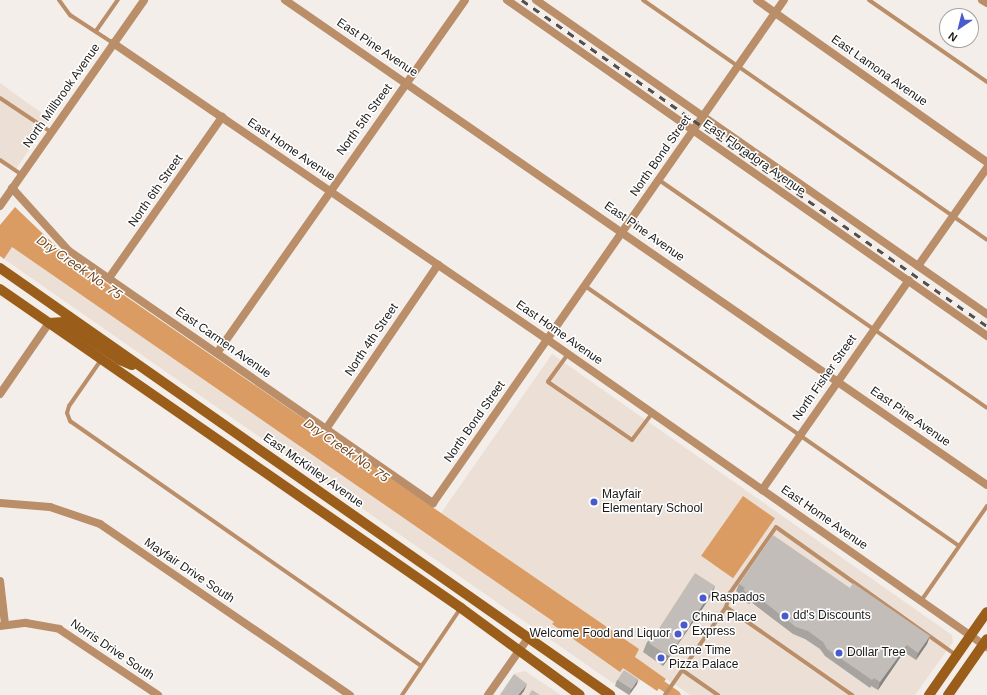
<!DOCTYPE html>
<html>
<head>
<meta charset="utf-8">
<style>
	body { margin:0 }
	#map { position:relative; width:987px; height:695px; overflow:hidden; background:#f4eeea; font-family:Helvetica,sans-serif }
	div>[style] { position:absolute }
	.built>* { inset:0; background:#ece0d6 }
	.water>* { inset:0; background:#da9c63; transform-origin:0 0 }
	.canal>* { height:9px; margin:-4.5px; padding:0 4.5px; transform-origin:4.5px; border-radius:4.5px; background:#da9c63 }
	.lane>* { height:4px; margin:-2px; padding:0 2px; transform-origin:2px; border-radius:2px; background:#b98e68 }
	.street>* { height:8px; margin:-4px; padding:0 4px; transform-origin:4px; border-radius:4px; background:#b98e68 }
	.secondary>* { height:10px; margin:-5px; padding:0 5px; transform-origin:5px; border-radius:5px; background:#9b5d1a }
	.rail>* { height:2.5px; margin-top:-1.25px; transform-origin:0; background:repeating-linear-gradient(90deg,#52504d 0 7px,transparent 0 14px) }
	.wall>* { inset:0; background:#a7a39e }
	.shaded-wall>* { inset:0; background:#888481 }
	.building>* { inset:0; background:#c2bdb8; transform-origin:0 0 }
	.dots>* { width:11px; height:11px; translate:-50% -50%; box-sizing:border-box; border:2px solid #fff; border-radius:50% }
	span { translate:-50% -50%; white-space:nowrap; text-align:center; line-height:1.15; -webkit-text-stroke:3px #fff; paint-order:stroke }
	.street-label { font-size:12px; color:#1a1917 }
	.poi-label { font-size:12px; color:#1a1917 }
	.left { translate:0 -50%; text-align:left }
	.right { translate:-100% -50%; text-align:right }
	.water-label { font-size:13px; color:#73481f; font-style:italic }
	.north { position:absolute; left:939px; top:8px; width:40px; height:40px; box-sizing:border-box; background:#fff; border:1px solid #a3a3a2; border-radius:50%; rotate:215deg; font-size:11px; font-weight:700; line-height:16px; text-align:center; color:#1a1917 }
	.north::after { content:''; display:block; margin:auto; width:14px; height:18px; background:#495ace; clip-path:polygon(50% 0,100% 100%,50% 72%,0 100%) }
</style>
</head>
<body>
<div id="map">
	<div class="built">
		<i style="clip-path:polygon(0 83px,50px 119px,16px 169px,0 158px)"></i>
		<i style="clip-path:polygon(12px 247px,554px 622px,553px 624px,620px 671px,623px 667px,641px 679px,630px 695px,4px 259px)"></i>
		<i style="clip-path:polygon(552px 354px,952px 635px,953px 642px,915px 695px,690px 695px,634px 657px,639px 649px,441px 513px)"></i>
		<i style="clip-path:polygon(525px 671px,561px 695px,499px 695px,515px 673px)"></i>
	</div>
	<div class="water">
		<i style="clip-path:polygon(15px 207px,64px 254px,639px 649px,635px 657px,666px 679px,657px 691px,623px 668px,620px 672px,552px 624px,554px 622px,12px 247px,4px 259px,0 256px,0 225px)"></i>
		<i style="left:743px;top:496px;width:39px;height:73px;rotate:35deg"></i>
	</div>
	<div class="canal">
		<i style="left:652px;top:678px;width:29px;rotate:35deg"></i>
	</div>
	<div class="lane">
		<i style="left:59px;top:0;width:19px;rotate:54deg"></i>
		<i style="left:70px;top:15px;width:51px;rotate:33.1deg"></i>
		<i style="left:643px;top:0;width:419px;rotate:34.9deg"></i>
		<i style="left:869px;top:0;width:144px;rotate:34.8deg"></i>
		<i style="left:96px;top:31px;width:38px;rotate:-55deg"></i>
		<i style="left:0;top:98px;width:61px;rotate:33.7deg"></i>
		<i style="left:0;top:160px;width:27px;rotate:34deg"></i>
		<i style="left:659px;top:180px;width:399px;rotate:34.8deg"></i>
		<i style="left:585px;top:286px;width:455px;rotate:34.8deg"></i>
		<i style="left:568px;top:354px;width:34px;rotate:126deg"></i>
		<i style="left:548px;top:382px;width:102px;rotate:34.6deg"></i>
		<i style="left:632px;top:440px;width:34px;rotate:-53deg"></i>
		<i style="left:101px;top:360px;width:56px;rotate:124.8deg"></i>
		<i style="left:69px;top:406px;width:7px;rotate:106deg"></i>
		<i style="left:67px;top:413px;width:9px;rotate:69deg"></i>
		<i style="left:70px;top:421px;width:428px;rotate:34.9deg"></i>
		<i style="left:921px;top:601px;width:116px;rotate:-55.2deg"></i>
		<i style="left:726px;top:607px;width:15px;rotate:-74deg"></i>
		<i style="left:730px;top:593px;width:80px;rotate:-55.1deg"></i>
		<i style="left:776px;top:527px;width:221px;rotate:35.4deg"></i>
		<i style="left:682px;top:670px;width:44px;rotate:34.8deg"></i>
		<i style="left:402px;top:695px;width:104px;rotate:-56deg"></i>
		<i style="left:665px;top:695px;width:107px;rotate:-55.3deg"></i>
		<i style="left:726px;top:607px;width:154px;rotate:34.9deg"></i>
	</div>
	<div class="street">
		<i style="left:285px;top:0;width:853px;rotate:34.64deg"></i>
		<i style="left:507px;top:0;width:586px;rotate:34.99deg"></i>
		<i style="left:536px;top:0;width:550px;rotate:34.85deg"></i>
		<i style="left:757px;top:0;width:281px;rotate:35.2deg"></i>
		<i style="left:982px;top:0;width:6px;rotate:31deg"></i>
		<i style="left:113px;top:43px;width:527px;rotate:34.32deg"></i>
		<i style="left:548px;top:340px;width:536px;rotate:34.97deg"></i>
		<i style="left:12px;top:188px;width:85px;rotate:47.9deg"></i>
		<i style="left:69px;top:251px;width:443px;rotate:34.7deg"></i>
		<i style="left:433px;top:503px;width:613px;rotate:-55.09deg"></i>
		<i style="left:0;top:206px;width:251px;rotate:-55deg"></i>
		<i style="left:918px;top:266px;width:120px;rotate:-54.9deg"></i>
		<i style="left:109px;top:278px;width:197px;rotate:-54.9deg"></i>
		<i style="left:217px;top:353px;width:431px;rotate:-54.9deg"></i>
		<i style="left:0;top:394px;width:86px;rotate:-55.4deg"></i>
		<i style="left:326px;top:429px;width:199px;rotate:-55.7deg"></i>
		<i style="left:762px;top:490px;width:256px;rotate:-55deg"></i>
		<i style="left:0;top:503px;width:50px;rotate:4.6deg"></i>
		<i style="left:50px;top:507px;width:53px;rotate:18.8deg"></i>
		<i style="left:100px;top:524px;width:303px;rotate:34.4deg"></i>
		<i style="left:0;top:581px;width:43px;rotate:83.4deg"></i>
		<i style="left:0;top:626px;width:26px;rotate:-7deg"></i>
		<i style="left:26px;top:623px;width:34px;rotate:10deg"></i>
		<i style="left:59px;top:629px;width:119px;rotate:33.7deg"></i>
		<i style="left:488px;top:695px;width:70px;rotate:-54.9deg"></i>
	</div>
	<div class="secondary">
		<i style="left:0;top:268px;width:745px;rotate:34.99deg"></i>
		<i style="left:0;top:289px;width:561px;rotate:34.68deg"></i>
		<i style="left:461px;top:608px;width:147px;rotate:36.2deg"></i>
		<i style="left:49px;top:323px;width:15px;rotate:-4deg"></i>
		<i style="left:64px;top:322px;width:68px;rotate:34.2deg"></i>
		<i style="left:120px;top:360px;width:13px;rotate:23deg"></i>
		<i style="left:929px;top:695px;width:101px;rotate:-55.1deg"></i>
		<i style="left:948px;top:695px;width:68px;rotate:-55.1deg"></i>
	</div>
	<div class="rail">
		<i style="left:522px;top:0;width:568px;rotate:35.03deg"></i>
	</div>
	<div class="wall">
		<i style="clip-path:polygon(739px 584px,850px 588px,930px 636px,927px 644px,916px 660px,904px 652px,878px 690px,871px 686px,870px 688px,825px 656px,820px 649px,805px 639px,793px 634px,751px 602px,749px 604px,740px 598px,742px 595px,736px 591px)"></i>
		<i style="clip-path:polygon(715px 586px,711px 596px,663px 666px,643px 652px,647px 642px)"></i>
		<i style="clip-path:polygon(638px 679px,637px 684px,629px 695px,615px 686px,617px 680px)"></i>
	</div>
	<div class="shaded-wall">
		<i style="clip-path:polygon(715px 586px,711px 596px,663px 666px,666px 656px)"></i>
		<i style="clip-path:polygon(754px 594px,751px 602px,749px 604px,752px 597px)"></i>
		<i style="clip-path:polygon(930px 636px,927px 644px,916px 660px,918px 653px)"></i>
		<i style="clip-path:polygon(907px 645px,904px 652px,878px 690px,880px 682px)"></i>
		<i style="clip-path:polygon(638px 679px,637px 684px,629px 695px,631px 690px)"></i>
		<i style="clip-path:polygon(527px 684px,524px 691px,521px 695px,518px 695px)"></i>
	</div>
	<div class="building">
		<i style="clip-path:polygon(773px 535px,850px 588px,853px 583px,930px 636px,918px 653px,907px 645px,880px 682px,874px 678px,872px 680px,827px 649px,823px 642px,808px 631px,796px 627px,754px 594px,752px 597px,743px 590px,745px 588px,739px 584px)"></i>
		<i style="left:695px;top:573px;width:24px;height:84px;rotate:33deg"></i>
		<i style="left:624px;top:670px;width:17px;height:12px;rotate:33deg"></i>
		<i style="clip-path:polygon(514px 674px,527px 684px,518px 695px,500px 695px)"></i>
		<i style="clip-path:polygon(532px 690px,540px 695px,529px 695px)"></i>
	</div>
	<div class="dots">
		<i style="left:594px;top:502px;background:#495ace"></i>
		<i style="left:703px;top:598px;background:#495ace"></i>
		<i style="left:785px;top:616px;background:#495ace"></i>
		<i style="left:684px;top:625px;background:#495ace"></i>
		<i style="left:678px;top:634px;background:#495ace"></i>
		<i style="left:839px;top:653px;background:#495ace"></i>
		<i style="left:661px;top:658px;background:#495ace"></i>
	</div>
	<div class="street-label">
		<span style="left:377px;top:48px;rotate:34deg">East Pine Avenue</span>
		<span style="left:879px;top:71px;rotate:35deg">East Lamona Avenue</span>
		<span style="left:62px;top:96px;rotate:-55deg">North Millbrook Avenue</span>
		<span style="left:365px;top:120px;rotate:-54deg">North 5th Street</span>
		<span style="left:291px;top:150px;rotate:34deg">East Home Avenue</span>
		<span style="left:661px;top:156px;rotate:-55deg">North Bond Street</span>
		<span style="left:754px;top:158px;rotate:35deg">East Floradora Avenue</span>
		<span style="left:156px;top:191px;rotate:-55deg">North 6th Street</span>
		<span style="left:644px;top:232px;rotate:35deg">East Pine Avenue</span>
		<span style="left:559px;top:333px;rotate:35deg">East Home Avenue</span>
		<span style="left:372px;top:340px;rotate:-56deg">North 4th Street</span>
		<span style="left:223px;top:343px;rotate:35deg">East Carmen Avenue</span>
		<span style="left:825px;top:378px;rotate:-55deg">North Fisher Street</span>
		<span style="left:910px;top:417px;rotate:35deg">East Pine Avenue</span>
		<span style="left:475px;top:422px;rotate:-55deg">North Bond Street</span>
		<span style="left:313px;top:471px;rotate:35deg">East McKinley Avenue</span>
		<span style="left:824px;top:518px;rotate:35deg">East Home Avenue</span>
		<span style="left:189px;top:571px;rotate:34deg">Mayfair Drive South</span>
		<span style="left:112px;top:650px;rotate:34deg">Norris Drive South</span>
	</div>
	<div class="poi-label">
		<span class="left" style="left:602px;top:502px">Mayfair<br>Elementary School</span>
		<span class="left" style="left:711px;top:598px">Raspados</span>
		<span class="left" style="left:793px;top:616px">dd's Discounts</span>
		<span class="left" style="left:692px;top:625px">China Place<br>Express</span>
		<span class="right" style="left:670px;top:634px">Welcome Food and Liquor</span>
		<span class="left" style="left:669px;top:658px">Game Time<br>Pizza Palace</span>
		<span class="left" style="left:847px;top:653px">Dollar Tree</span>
	</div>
	<div class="water-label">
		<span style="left:79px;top:268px;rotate:35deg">Dry Creek No. 75</span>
		<span style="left:346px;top:451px;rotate:35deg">Dry Creek No. 75</span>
	</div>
	<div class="north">N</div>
</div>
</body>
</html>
